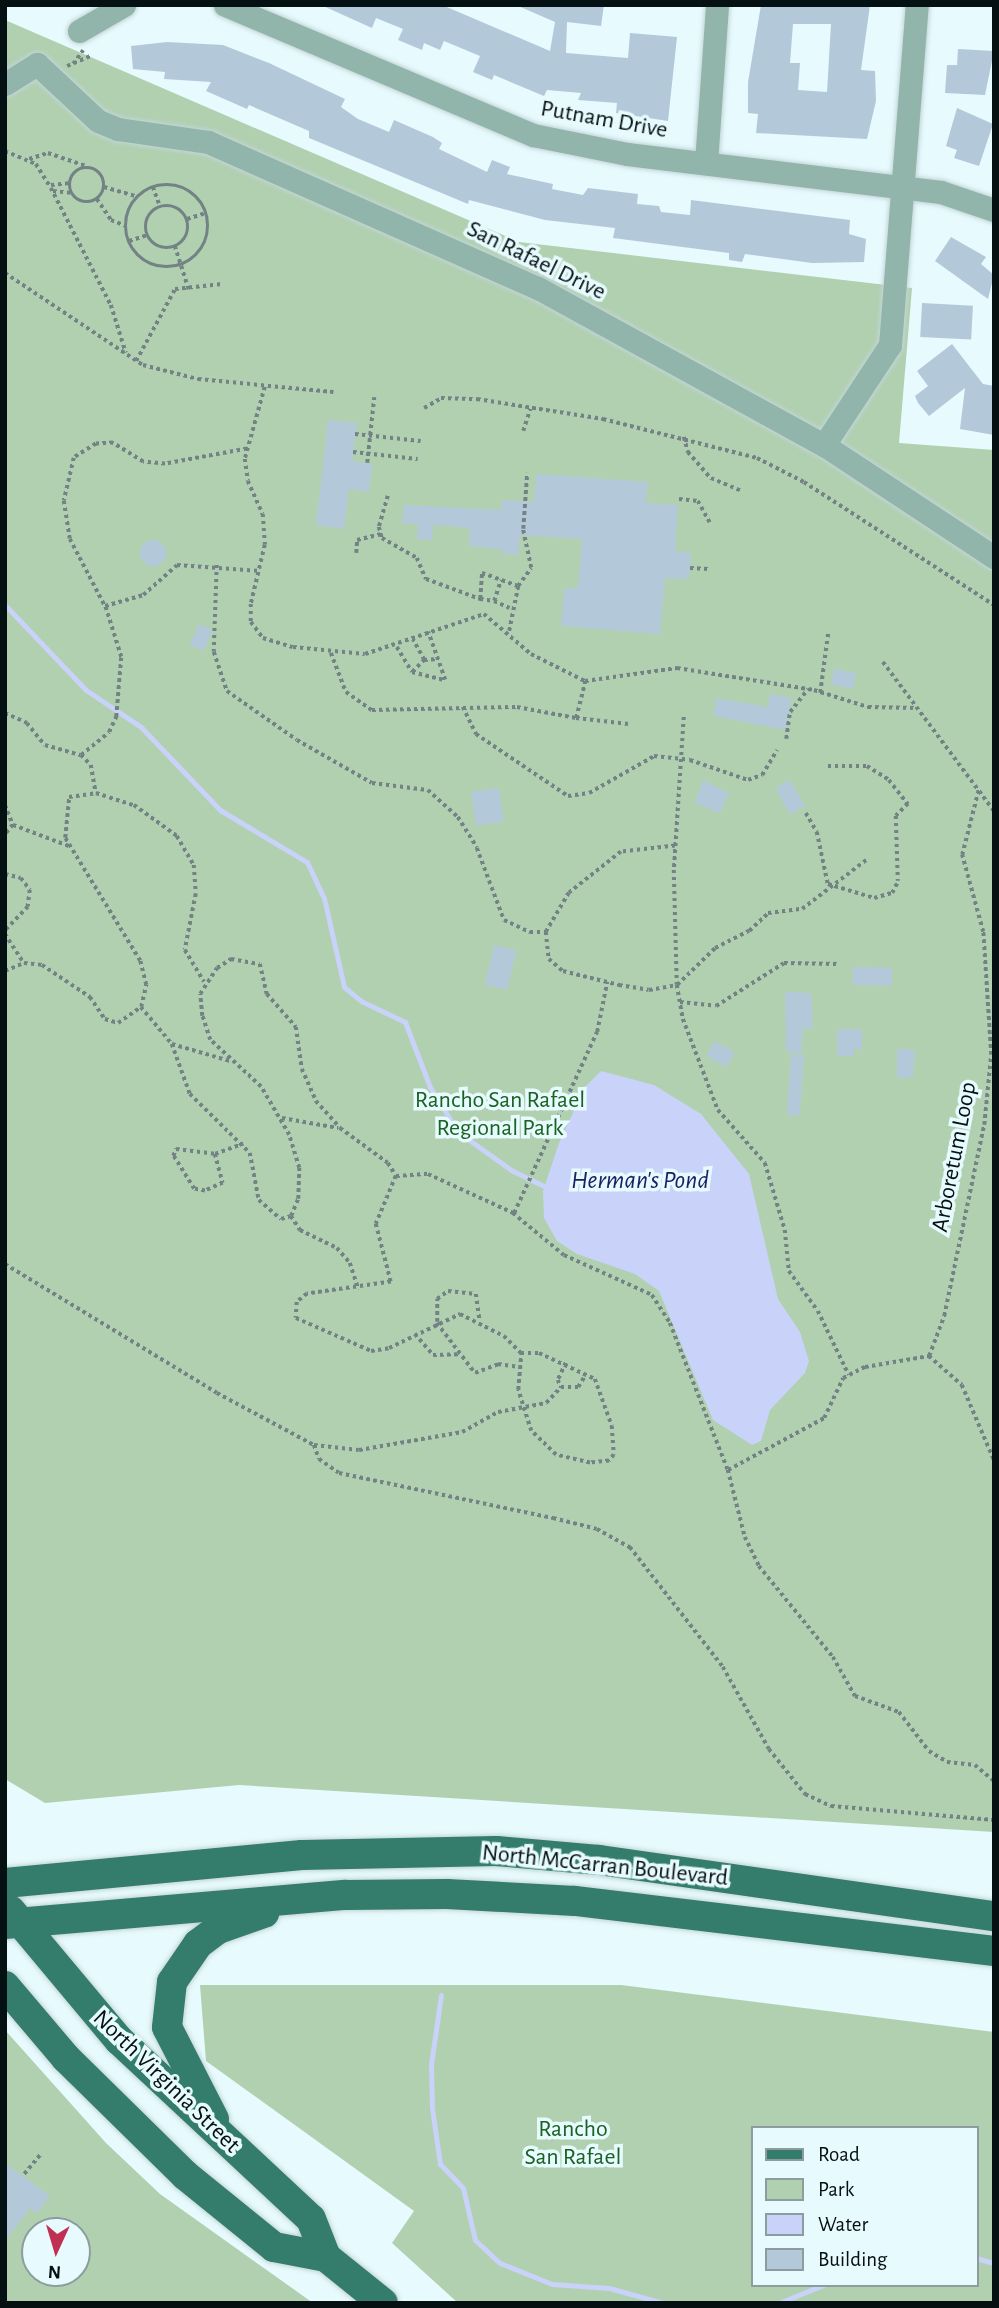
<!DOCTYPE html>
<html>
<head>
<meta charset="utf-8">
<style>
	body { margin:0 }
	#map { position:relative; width:999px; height:2308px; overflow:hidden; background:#e7fafd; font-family:"Alegreya Sans",sans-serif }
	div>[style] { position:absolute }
	.green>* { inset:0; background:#b0d0b0 }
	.water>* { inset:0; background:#c9d2f9 }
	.stream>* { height:5px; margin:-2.5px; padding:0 2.5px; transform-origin:2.5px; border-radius:2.5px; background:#c9d2f9 }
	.building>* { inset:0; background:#b3c9da; transform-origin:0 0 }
	.round { border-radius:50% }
	.path>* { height:3.5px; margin-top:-1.75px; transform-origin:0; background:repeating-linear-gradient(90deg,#738285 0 3.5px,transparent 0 7px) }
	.path>.ring { margin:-1.75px; padding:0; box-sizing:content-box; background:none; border:3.5px solid #738285; border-radius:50% }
	.roads { filter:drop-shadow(0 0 2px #c3d5d7) drop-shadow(0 0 2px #c3d5d7) }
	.minor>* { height:23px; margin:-11.5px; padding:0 11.5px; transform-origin:11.5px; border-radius:11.5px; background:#91b4ab }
	.major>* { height:30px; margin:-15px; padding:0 15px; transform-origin:15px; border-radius:15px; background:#347d6d }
	.path-bridge>* { height:3.5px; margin-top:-1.75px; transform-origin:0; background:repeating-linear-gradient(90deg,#738285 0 3.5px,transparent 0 7px) }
	span { translate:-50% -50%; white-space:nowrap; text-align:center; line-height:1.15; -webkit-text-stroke:7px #e7fafd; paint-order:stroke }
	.street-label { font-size:24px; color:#051012 }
	.park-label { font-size:24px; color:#1a6222 }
	.water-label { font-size:26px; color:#1e2066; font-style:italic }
	.frame { position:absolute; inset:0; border:7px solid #051012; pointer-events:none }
	.legend { position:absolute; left:751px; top:2126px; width:228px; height:161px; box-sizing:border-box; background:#e7fafd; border:2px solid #8d9c9f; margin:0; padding:9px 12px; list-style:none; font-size:21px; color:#051012 }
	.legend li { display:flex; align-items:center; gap:14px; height:35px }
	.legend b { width:35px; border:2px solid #8d9c9f }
	.north { position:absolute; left:21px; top:2217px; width:70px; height:70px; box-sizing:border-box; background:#e7fafd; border:2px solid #8d9c9f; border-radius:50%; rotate:184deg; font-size:19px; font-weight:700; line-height:28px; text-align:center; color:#051012 }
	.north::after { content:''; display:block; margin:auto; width:24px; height:32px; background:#c03052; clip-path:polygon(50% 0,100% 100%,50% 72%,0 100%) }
</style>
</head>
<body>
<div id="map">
	<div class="green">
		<i style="clip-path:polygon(5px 20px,519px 242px,912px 288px,899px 443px,994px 450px,994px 1832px,239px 1785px,45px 1803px,5px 1779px)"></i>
		<i style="clip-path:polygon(evenodd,200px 1985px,621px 1985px,994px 2032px,994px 2303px,458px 2303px,392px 2243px,414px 2211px,206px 2061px,200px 1985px,752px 2128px,976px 2128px,976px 2285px,752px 2285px,752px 2128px)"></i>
		<i style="clip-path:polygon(evenodd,5px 2030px,106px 2143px,160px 2194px,313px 2303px,5px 2303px,5px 2030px,35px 2231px,77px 2231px,77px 2273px,35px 2273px,35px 2231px)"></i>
	</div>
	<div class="water">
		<i style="clip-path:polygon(601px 1071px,654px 1085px,701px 1114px,749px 1174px,778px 1299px,800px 1332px,809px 1361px,805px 1373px,770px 1410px,761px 1441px,752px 1445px,713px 1420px,659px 1291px,635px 1274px,577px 1254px,557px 1241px,544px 1218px,543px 1191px,559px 1143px,585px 1087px)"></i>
	</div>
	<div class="stream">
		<i style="left:5px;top:605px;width:117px;rotate:46.4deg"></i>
		<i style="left:86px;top:690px;width:66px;rotate:33.9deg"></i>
		<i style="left:141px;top:727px;width:115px;rotate:46.4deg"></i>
		<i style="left:220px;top:810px;width:101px;rotate:30.9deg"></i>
		<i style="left:307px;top:862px;width:40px;rotate:65deg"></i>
		<i style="left:324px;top:898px;width:91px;rotate:77.3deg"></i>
		<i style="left:344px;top:987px;width:22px;rotate:39deg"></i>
		<i style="left:361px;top:1001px;width:49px;rotate:25.5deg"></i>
		<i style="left:405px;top:1022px;width:70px;rotate:69deg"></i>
		<i style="left:430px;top:1087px;width:53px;rotate:58.1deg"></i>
		<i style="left:458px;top:1132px;width:65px;rotate:35.6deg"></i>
		<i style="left:511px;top:1170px;width:37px;rotate:26deg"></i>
		<i style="left:441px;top:1995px;width:70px;rotate:98.2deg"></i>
		<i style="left:431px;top:2064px;width:44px;rotate:88.7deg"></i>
		<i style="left:432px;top:2108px;width:57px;rotate:81.9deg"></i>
		<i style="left:440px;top:2164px;width:33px;rotate:46deg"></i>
		<i style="left:463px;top:2188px;width:53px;rotate:77deg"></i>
		<i style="left:475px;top:2240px;width:34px;rotate:43deg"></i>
		<i style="left:500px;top:2263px;width:56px;rotate:22deg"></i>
		<i style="left:552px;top:2284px;width:57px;rotate:4deg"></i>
		<i style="left:609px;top:2288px;width:57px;rotate:15.3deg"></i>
		<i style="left:976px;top:2258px;width:19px;rotate:16deg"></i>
		<i style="left:779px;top:2303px;width:48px;rotate:-22.2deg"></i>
	</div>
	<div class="building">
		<i style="clip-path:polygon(321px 5px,442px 5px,550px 51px,555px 22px,516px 5px,604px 5px,601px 26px,567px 22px,566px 53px,628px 58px,630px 33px,677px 37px,668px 121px,616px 113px,617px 103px,578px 100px,581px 93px,547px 90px,544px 96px,494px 75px,492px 80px,473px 72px,480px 56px,444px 41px,440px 50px,424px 43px,422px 50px,398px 40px,403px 29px,376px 18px,372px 28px)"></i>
		<i style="clip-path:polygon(evenodd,761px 5px,870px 5px,861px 70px,875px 71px,876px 101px,867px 139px,756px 133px,758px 114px,748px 113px,748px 82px,761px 5px,793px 24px,831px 24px,827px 92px,798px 90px,800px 63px,790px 63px,793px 24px)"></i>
		<i style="clip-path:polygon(167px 42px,223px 45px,269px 63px,345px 99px,341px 107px,358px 119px,389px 132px,394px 120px,433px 137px,442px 143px,439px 149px,487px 172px,492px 160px,510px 167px,507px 174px,553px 184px,552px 189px,583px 195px,588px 188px,638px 194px,637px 204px,659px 206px,661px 212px,690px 215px,691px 200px,850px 220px,849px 234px,866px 239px,864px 262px,812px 263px,745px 254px,742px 262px,729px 260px,729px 253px,613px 238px,615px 228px,545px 220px,469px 200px,468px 204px,309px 138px,309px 131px,249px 105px,247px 109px,206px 91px,211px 82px,164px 79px,165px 72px,133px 69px,131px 46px)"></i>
		<i style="clip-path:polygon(958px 49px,994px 51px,985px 95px,945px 93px,947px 65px,957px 65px)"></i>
		<i style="clip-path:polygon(957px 108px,993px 124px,979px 166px,954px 158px,957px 150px,946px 146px)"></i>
		<i style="clip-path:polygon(951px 237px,986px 257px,981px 264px,994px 275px,988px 299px,935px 261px)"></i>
		<i style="left:922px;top:303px;width:51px;height:34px;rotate:3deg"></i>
		<i style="clip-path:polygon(952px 344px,983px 384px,994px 386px,994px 435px,960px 429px,965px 388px,929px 416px,918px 403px,915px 396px,928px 386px,917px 371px)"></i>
		<i style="clip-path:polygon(328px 420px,357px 423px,352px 461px,372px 464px,369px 492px,349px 489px,344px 529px,316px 525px)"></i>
		<i style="clip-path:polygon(536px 474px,648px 482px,646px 503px,678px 505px,675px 551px,691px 553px,689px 579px,665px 578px,660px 634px,561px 626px,564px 588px,578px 588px,582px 539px,520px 535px,518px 555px,501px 553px,502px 549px,469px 546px,470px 528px,433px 525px,432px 540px,417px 539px,418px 524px,402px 523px,404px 505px,501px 510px,502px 500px,534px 502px)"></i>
		<i class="round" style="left:140px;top:540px;width:26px;height:26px"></i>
		<i style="left:199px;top:624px;width:15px;height:23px;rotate:23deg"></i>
		<i style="left:834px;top:669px;width:22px;height:16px;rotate:10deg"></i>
		<i style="clip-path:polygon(770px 694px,791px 698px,786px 730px,714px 716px,715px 698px,768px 707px)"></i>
		<i style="clip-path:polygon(703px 780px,729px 793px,720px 813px,695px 803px)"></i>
		<i style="left:790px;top:780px;width:30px;height:17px;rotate:60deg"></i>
		<i style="left:499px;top:788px;width:34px;height:28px;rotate:82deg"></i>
		<i style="left:494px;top:945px;width:23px;height:41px;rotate:13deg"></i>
		<i style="left:853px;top:967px;width:39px;height:18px;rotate:1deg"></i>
		<i style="clip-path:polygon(785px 992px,811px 993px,813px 1029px,803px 1028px,801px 1053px,786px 1052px)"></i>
		<i style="clip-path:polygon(837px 1029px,862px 1029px,862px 1049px,854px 1049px,854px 1056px,837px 1056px)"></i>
		<i style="left:715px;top:1041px;width:23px;height:17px;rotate:31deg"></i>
		<i style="clip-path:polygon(897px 1049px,915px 1050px,913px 1077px,897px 1078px)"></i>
		<i style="left:791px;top:1054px;width:13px;height:61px;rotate:4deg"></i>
		<i style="clip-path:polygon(5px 2163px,50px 2196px,37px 2213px,30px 2208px,5px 2241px)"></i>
	</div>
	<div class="path">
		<i style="left:73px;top:64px;width:17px;rotate:-54deg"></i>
		<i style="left:67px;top:66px;width:25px;rotate:-23deg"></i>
		<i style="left:5px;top:151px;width:34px;rotate:23deg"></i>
		<i style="left:36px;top:164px;width:28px;rotate:58deg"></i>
		<i style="left:51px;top:188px;width:131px;rotate:62.9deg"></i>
		<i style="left:111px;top:305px;width:50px;rotate:72.6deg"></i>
		<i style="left:29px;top:159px;width:20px;rotate:-18deg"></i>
		<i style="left:48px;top:153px;width:39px;rotate:19deg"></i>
		<i class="ring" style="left:70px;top:168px;width:30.5px;height:30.5px"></i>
		<i style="left:51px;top:185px;width:18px;rotate:-6deg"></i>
		<i class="ring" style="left:126px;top:185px;width:78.5px;height:78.5px"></i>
		<i style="left:104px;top:187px;width:35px;rotate:16deg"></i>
		<i style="left:153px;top:187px;width:20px;rotate:70deg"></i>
		<i style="left:53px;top:191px;width:18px;rotate:6deg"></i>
		<i style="left:97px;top:199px;width:25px;rotate:56deg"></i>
		<i style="left:111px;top:220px;width:16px;rotate:22deg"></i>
		<i class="ring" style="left:146px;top:206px;width:38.5px;height:38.5px"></i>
		<i style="left:187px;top:219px;width:20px;rotate:-18deg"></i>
		<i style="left:129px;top:241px;width:19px;rotate:-18deg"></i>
		<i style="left:175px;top:246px;width:46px;rotate:72.3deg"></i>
		<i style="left:5px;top:273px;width:166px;rotate:33.7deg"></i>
		<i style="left:143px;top:365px;width:57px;rotate:14.3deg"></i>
		<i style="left:198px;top:379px;width:136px;rotate:5.5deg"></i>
		<i style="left:136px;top:361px;width:82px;rotate:-61.6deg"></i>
		<i style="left:175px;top:289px;width:47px;rotate:-6.1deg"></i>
		<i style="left:265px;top:387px;width:75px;rotate:105.5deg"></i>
		<i style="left:245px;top:459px;width:22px;rotate:82deg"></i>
		<i style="left:248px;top:481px;width:36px;rotate:66deg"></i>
		<i style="left:263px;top:514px;width:31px;rotate:86deg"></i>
		<i style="left:265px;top:545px;width:61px;rotate:103.3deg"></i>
		<i style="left:251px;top:604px;width:18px;rotate:90deg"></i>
		<i style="left:251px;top:622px;width:20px;rotate:53deg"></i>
		<i style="left:263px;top:638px;width:31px;rotate:17deg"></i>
		<i style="left:293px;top:647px;width:72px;rotate:5.6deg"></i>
		<i style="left:365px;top:654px;width:126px;rotate:-18.6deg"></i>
		<i style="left:484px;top:614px;width:62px;rotate:40.4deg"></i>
		<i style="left:531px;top:654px;width:60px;rotate:26.6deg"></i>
		<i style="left:585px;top:681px;width:93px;rotate:-8deg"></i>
		<i style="left:677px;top:668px;width:139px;rotate:9.1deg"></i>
		<i style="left:814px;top:690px;width:57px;rotate:17.5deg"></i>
		<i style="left:868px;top:707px;width:47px;rotate:1.2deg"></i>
		<i style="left:424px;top:408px;width:20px;rotate:-30deg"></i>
		<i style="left:441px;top:398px;width:36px;rotate:2deg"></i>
		<i style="left:477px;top:399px;width:128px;rotate:9deg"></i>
		<i style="left:603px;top:419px;width:159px;rotate:14.2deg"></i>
		<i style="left:757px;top:458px;width:53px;rotate:27.1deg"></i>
		<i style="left:804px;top:482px;width:226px;rotate:32.9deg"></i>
		<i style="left:523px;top:431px;width:23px;rotate:-72deg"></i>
		<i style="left:355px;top:434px;width:66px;rotate:6.1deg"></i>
		<i style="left:684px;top:437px;width:16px;rotate:75deg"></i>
		<i style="left:688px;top:452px;width:35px;rotate:49deg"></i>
		<i style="left:711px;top:478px;width:34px;rotate:23deg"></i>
		<i style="left:247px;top:449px;width:83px;rotate:169.6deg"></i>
		<i style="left:165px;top:464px;width:22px;rotate:-175deg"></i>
		<i style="left:143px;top:462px;width:36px;rotate:-148deg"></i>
		<i style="left:113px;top:443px;width:17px;rotate:177deg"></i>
		<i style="left:96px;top:444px;width:26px;rotate:148deg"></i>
		<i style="left:74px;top:458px;width:44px;rotate:103.1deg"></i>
		<i style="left:64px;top:501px;width:38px;rotate:81deg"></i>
		<i style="left:70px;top:539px;width:76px;rotate:62.4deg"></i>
		<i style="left:105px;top:606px;width:40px;rotate:-16deg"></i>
		<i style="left:143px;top:595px;width:45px;rotate:-41.4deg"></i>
		<i style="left:177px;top:565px;width:84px;rotate:4.1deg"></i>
		<i style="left:353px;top:452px;width:65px;rotate:6.1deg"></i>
		<i style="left:367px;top:463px;width:66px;rotate:-83.9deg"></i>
		<i style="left:388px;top:496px;width:32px;rotate:106deg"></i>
		<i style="left:379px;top:527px;width:11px;rotate:75deg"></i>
		<i style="left:382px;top:538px;width:40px;rotate:29.7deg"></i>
		<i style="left:417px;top:558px;width:23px;rotate:67deg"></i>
		<i style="left:426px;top:579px;width:58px;rotate:20.3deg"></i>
		<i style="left:480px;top:599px;width:26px;rotate:-86deg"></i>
		<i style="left:482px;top:573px;width:38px;rotate:20deg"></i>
		<i style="left:679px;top:499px;width:19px;rotate:6deg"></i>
		<i style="left:698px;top:501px;width:26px;rotate:61deg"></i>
		<i style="left:356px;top:553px;width:13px;rotate:-86deg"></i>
		<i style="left:357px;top:540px;width:25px;rotate:-14deg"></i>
		<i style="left:217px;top:565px;width:87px;rotate:92deg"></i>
		<i style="left:214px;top:652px;width:41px;rotate:71.6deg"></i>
		<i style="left:227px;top:691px;width:85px;rotate:35deg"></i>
		<i style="left:297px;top:740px;width:86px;rotate:29.8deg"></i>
		<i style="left:372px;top:783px;width:56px;rotate:7.1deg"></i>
		<i style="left:428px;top:790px;width:40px;rotate:42deg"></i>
		<i style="left:458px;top:817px;width:36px;rotate:58deg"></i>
		<i style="left:477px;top:848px;width:77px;rotate:69.4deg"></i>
		<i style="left:504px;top:920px;width:29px;rotate:25deg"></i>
		<i style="left:530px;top:932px;width:16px"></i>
		<i style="left:690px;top:568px;width:18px;rotate:3deg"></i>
		<i style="left:480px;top:599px;width:14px;rotate:8deg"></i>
		<i style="left:494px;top:601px;width:22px;rotate:-72deg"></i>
		<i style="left:494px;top:601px;width:17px;rotate:24deg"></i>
		<i style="left:509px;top:631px;width:46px;rotate:-78.7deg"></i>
		<i style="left:518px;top:586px;width:22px;rotate:-54deg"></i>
		<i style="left:531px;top:568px;width:40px;rotate:-102deg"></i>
		<i style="left:523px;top:529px;width:56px;rotate:-85.9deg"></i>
		<i style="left:397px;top:647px;width:29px;rotate:59deg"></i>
		<i style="left:412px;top:672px;width:34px;rotate:14deg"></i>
		<i style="left:445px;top:680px;width:51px;rotate:-109.5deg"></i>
		<i style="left:331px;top:653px;width:42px;rotate:69deg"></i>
		<i style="left:346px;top:692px;width:32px;rotate:35deg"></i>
		<i style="left:372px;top:710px;width:145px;rotate:-1.2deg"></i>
		<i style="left:517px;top:707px;width:60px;rotate:10.6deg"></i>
		<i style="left:576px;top:718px;width:38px;rotate:-76deg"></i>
		<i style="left:424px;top:660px;width:14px;rotate:-4deg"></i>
		<i style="left:883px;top:662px;width:186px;rotate:53.3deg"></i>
		<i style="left:412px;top:672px;width:17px;rotate:-45deg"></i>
		<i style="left:424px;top:660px;width:23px;rotate:-119deg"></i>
		<i style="left:820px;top:693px;width:61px;rotate:-82.4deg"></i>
		<i style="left:463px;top:707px;width:30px;rotate:64deg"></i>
		<i style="left:476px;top:734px;width:111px;rotate:34deg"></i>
		<i style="left:568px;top:796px;width:21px;rotate:-8deg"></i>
		<i style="left:589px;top:793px;width:75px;rotate:-29.6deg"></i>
		<i style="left:654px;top:756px;width:36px;rotate:6deg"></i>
		<i style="left:690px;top:760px;width:61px;rotate:19deg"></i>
		<i style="left:748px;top:780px;width:15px;rotate:-20deg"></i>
		<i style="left:762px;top:775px;width:29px;rotate:-59deg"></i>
		<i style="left:5px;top:713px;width:24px;rotate:24deg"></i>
		<i style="left:27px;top:723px;width:28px;rotate:51deg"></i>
		<i style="left:45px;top:745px;width:37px;rotate:16deg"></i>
		<i style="left:81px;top:755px;width:14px;rotate:45deg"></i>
		<i style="left:91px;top:765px;width:28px;rotate:80deg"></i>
		<i style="left:684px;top:717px;width:153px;rotate:93.7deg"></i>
		<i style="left:674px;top:870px;width:115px;rotate:88.5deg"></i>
		<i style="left:677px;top:985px;width:35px;rotate:80deg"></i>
		<i style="left:683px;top:1019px;width:97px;rotate:69deg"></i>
		<i style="left:718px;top:1110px;width:71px;rotate:48.4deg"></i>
		<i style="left:765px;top:1163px;width:70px;rotate:73.4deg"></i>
		<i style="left:785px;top:1230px;width:41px;rotate:84.4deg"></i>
		<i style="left:789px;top:1271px;width:49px;rotate:54.1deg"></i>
		<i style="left:818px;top:1311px;width:71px;rotate:64.2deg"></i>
		<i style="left:576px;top:718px;width:53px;rotate:6.5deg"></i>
		<i style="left:786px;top:739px;width:27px;rotate:-82deg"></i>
		<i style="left:790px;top:712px;width:29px;rotate:-52deg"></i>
		<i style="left:81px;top:755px;width:36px;rotate:-39deg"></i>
		<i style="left:109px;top:732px;width:17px;rotate:-65deg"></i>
		<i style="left:116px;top:717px;width:60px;rotate:-85.2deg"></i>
		<i style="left:121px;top:657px;width:53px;rotate:-107.4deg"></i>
		<i style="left:828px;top:766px;width:39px"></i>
		<i style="left:867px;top:766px;width:26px;rotate:32deg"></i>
		<i style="left:889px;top:780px;width:31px;rotate:52deg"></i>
		<i style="left:908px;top:804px;width:17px;rotate:135deg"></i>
		<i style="left:896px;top:816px;width:65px;rotate:88.2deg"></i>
		<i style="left:5px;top:805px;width:22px;rotate:68deg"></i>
		<i style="left:13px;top:825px;width:13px;rotate:129deg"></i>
		<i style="left:806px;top:813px;width:22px;rotate:60deg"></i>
		<i style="left:817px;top:832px;width:53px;rotate:78.1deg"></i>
		<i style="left:13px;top:825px;width:60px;rotate:20.6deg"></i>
		<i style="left:675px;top:846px;width:54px;rotate:173.7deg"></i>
		<i style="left:621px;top:852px;width:66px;rotate:141.7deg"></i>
		<i style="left:569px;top:893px;width:45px;rotate:120.5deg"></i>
		<i style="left:546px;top:932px;width:27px;rotate:84deg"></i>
		<i style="left:549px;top:959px;width:18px;rotate:41deg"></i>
		<i style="left:563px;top:971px;width:58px;rotate:14deg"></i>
		<i style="left:619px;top:985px;width:30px;rotate:9deg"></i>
		<i style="left:649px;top:990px;width:28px;rotate:-10deg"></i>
		<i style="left:677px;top:985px;width:53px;rotate:-44.2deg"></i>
		<i style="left:715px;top:948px;width:38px;rotate:-27deg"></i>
		<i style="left:749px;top:931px;width:26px;rotate:-43deg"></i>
		<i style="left:768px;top:913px;width:34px;rotate:-7deg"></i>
		<i style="left:802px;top:909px;width:81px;rotate:-37.4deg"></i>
		<i style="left:5px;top:874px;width:16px;rotate:14deg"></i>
		<i style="left:21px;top:878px;width:15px;rotate:53deg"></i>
		<i style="left:30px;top:890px;width:17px;rotate:97deg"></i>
		<i style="left:28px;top:907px;width:33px;rotate:134deg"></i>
		<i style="left:5px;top:934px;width:35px;rotate:57deg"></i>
		<i style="left:5px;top:971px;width:21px;rotate:-23deg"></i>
		<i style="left:24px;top:963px;width:18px;rotate:6deg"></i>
		<i style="left:42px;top:965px;width:58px;rotate:33.7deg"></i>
		<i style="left:90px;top:997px;width:27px;rotate:56deg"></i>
		<i style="left:105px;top:1019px;width:14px;rotate:17deg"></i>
		<i style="left:118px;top:1023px;width:28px;rotate:-35deg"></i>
		<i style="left:141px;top:1007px;width:23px;rotate:-77deg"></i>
		<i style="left:146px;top:985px;width:25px;rotate:-104deg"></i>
		<i style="left:140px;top:961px;width:144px;rotate:-121.4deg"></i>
		<i style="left:65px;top:838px;width:41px;rotate:-84.4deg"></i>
		<i style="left:69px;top:797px;width:27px;rotate:-8deg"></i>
		<i style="left:96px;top:793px;width:40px;rotate:18deg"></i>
		<i style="left:134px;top:805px;width:53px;rotate:35.8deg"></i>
		<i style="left:177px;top:836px;width:34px;rotate:60deg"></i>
		<i style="left:194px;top:865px;width:29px;rotate:86deg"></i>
		<i style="left:196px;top:894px;width:57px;rotate:101.1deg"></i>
		<i style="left:185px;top:950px;width:37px;rotate:59deg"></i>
		<i style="left:680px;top:1002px;width:36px;rotate:6deg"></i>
		<i style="left:716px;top:1006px;width:80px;rotate:-32.3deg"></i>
		<i style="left:784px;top:963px;width:54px;rotate:1.1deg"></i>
		<i style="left:141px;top:1007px;width:48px;rotate:50deg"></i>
		<i style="left:172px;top:1044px;width:53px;rotate:70.2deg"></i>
		<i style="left:190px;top:1094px;width:84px;rotate:44.5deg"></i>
		<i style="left:250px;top:1153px;width:48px;rotate:79.2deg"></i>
		<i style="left:259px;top:1200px;width:29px;rotate:41deg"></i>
		<i style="left:281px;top:1219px;width:10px;rotate:-17deg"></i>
		<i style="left:291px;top:1216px;width:18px;rotate:-68deg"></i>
		<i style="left:298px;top:1199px;width:31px;rotate:-88deg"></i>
		<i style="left:299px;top:1168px;width:34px;rotate:-107deg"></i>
		<i style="left:289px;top:1135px;width:56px;rotate:-120.3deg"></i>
		<i style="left:261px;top:1087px;width:69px;rotate:-137.3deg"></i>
		<i style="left:210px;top:1040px;width:25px;rotate:-108deg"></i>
		<i style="left:202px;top:1016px;width:22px;rotate:-95deg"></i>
		<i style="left:200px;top:994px;width:31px;rotate:-57deg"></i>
		<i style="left:217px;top:968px;width:17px;rotate:-33deg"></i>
		<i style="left:231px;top:959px;width:29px;rotate:10deg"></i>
		<i style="left:260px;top:964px;width:31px;rotate:77deg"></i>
		<i style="left:267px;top:994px;width:44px;rotate:48.7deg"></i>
		<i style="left:296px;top:1027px;width:42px;rotate:81.9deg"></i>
		<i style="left:302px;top:1069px;width:35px;rotate:66deg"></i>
		<i style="left:316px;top:1101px;width:36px;rotate:48deg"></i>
		<i style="left:340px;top:1128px;width:59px;rotate:36.1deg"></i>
		<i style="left:388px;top:1163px;width:15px;rotate:58deg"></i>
		<i style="left:396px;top:1176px;width:52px;rotate:112.6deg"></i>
		<i style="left:376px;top:1224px;width:60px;rotate:75.5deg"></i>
		<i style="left:391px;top:1282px;width:85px;rotate:171.9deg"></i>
		<i style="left:307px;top:1294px;width:13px;rotate:141deg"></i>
		<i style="left:297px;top:1302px;width:16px;rotate:94deg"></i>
		<i style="left:296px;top:1318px;width:82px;rotate:23.7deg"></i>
		<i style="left:371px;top:1351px;width:18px;rotate:-9deg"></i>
		<i style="left:389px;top:1348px;width:79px;rotate:-25.6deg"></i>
		<i style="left:460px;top:1314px;width:49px;rotate:26.6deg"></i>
		<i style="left:504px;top:1336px;width:24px;rotate:45deg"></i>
		<i style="left:172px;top:1044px;width:60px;rotate:16.3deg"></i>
		<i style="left:282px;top:1118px;width:57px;rotate:10.1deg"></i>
		<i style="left:215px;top:1154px;width:30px;rotate:75deg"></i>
		<i style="left:223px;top:1183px;width:20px;rotate:156deg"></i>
		<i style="left:205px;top:1191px;width:11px;rotate:-170deg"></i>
		<i style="left:194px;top:1189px;width:39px;rotate:-122deg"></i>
		<i style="left:173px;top:1156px;width:8px;rotate:-67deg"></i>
		<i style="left:176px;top:1149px;width:39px;rotate:7deg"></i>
		<i style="left:215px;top:1154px;width:30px;rotate:-20deg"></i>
		<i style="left:396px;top:1176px;width:32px;rotate:-4deg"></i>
		<i style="left:428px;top:1174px;width:94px;rotate:24.6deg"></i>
		<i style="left:513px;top:1213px;width:66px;rotate:39.5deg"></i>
		<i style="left:564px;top:1255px;width:97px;rotate:24.4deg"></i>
		<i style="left:652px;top:1295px;width:33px;rotate:57deg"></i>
		<i style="left:670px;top:1323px;width:158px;rotate:68.5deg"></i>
		<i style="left:728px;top:1470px;width:109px;rotate:-28.4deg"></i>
		<i style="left:824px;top:1418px;width:44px;rotate:-64.6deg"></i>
		<i style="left:843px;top:1378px;width:25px;rotate:-27deg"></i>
		<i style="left:865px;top:1367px;width:65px;rotate:-9.8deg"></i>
		<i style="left:929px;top:1356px;width:43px;rotate:-69.4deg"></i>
		<i style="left:944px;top:1316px;width:195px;rotate:-78.2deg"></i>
		<i style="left:984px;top:1125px;width:70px;rotate:-84.3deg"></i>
		<i style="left:991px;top:1055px;width:123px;rotate:-93.7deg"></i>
		<i style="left:983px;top:932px;width:80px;rotate:-105.3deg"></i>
		<i style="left:962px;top:855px;width:69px;rotate:-75.8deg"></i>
		<i style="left:514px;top:1213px;width:199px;rotate:-65.4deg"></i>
		<i style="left:597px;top:1032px;width:51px;rotate:-78.7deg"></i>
		<i style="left:291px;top:1216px;width:17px;rotate:57deg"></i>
		<i style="left:300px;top:1230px;width:41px;rotate:25.9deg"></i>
		<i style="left:337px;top:1248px;width:20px;rotate:49deg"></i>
		<i style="left:350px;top:1263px;width:28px;rotate:72deg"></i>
		<i style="left:5px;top:1264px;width:248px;rotate:31.3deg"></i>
		<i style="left:217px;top:1393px;width:110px;rotate:28.2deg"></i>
		<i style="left:314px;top:1445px;width:45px;rotate:6.3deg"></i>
		<i style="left:359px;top:1450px;width:105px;rotate:-9.9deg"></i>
		<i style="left:462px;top:1432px;width:41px;rotate:-29.1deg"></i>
		<i style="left:498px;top:1412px;width:49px;rotate:-10.6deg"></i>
		<i style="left:546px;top:1403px;width:22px;rotate:-47deg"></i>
		<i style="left:437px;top:1322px;width:23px;rotate:-90deg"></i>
		<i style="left:437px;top:1299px;width:14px;rotate:-36deg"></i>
		<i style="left:448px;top:1291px;width:28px;rotate:6deg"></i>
		<i style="left:476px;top:1294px;width:27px;rotate:82deg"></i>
		<i style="left:437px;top:1323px;width:63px;rotate:52.8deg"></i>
		<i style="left:475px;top:1373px;width:25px;rotate:-21deg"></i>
		<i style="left:498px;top:1364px;width:22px;rotate:8deg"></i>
		<i style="left:415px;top:1334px;width:28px;rotate:49deg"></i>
		<i style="left:433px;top:1355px;width:25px;rotate:-2deg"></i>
		<i style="left:521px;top:1353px;width:18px"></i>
		<i style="left:539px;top:1353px;width:62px;rotate:24.9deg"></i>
		<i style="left:595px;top:1379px;width:50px;rotate:70.1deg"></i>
		<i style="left:612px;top:1426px;width:29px;rotate:86deg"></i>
		<i style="left:614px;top:1455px;width:8px;rotate:130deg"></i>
		<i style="left:609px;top:1461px;width:19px;rotate:174deg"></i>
		<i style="left:590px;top:1463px;width:35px;rotate:-167deg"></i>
		<i style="left:556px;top:1455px;width:35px;rotate:-136deg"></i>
		<i style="left:531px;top:1431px;width:43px;rotate:-107.6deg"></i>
		<i style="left:518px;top:1390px;width:37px;rotate:-85deg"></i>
		<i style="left:929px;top:1356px;width:44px;rotate:41.3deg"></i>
		<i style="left:962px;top:1385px;width:82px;rotate:66.9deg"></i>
		<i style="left:566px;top:1363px;width:19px;rotate:115deg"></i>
		<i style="left:558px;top:1380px;width:8px;rotate:67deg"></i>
		<i style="left:561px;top:1387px;width:17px"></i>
		<i style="left:578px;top:1387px;width:13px;rotate:-58deg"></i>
		<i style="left:314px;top:1445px;width:15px;rotate:70deg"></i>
		<i style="left:319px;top:1459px;width:24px;rotate:35deg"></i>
		<i style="left:339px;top:1473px;width:219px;rotate:11.9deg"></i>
		<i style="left:553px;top:1518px;width:45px;rotate:14deg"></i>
		<i style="left:597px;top:1529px;width:38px;rotate:29deg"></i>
		<i style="left:630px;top:1547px;width:152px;rotate:52.2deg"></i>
		<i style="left:723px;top:1667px;width:94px;rotate:60.7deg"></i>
		<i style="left:769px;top:1749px;width:58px;rotate:51.3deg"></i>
		<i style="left:805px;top:1794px;width:29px;rotate:25deg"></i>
		<i style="left:831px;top:1806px;width:164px;rotate:4.9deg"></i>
		<i style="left:728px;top:1470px;width:69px;rotate:75.8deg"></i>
		<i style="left:745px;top:1537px;width:32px;rotate:64deg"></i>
		<i style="left:759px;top:1566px;width:117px;rotate:50.9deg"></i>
		<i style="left:833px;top:1657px;width:45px;rotate:60.6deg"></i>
		<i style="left:855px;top:1696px;width:47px;rotate:20deg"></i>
		<i style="left:899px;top:1712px;width:49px;rotate:52.4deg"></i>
		<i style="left:929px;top:1751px;width:21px;rotate:31deg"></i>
		<i style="left:947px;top:1762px;width:28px;rotate:6deg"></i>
		<i style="left:975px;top:1765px;width:25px;rotate:40deg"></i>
		<i style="left:24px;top:2174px;width:25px;rotate:-50deg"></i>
	</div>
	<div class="roads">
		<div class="minor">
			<i style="left:225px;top:5px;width:334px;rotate:22.9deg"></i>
			<i style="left:533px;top:135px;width:96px;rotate:11.4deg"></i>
			<i style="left:627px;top:154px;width:316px;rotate:6.9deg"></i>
			<i style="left:941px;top:192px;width:56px;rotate:18.8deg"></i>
			<i style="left:79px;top:31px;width:52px;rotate:-30deg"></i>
			<i style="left:5px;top:84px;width:38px;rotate:-32deg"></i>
			<i style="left:37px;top:64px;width:83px;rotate:43.1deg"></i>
			<i style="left:98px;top:121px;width:22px;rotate:22deg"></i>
			<i style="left:118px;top:129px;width:91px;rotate:8.2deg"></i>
			<i style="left:208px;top:142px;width:361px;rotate:23.9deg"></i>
			<i style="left:538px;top:288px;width:326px;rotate:28.8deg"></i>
			<i style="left:824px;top:445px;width:204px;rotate:33.4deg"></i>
			<i style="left:706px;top:163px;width:158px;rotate:-86deg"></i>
			<i style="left:824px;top:445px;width:120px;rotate:-56.6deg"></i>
			<i style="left:890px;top:345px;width:341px;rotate:-85.5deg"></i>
		</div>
		<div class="major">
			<i style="left:5px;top:1883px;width:298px;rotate:-5.4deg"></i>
			<i style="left:302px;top:1855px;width:194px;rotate:-1.2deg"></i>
			<i style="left:496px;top:1851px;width:103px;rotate:5deg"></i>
			<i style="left:599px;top:1860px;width:399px;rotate:8.1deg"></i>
			<i style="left:11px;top:1911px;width:168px;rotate:50.1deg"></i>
			<i style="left:119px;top:2040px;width:262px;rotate:43deg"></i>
			<i style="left:311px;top:2219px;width:41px;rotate:68.5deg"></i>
			<i style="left:5px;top:1924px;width:342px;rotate:-4.9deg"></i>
			<i style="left:346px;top:1895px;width:101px;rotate:-0.6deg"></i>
			<i style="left:447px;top:1894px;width:128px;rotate:3.1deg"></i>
			<i style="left:575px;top:1901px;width:422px;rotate:6.8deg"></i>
			<i style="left:5px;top:1986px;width:94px;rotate:49.7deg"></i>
			<i style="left:66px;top:2058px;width:167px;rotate:44.5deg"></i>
			<i style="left:185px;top:2175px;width:114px;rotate:39deg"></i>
			<i style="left:274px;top:2247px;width:53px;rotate:10.9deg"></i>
			<i style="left:326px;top:2257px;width:73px;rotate:38.9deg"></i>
			<i style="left:214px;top:2119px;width:103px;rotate:-117.1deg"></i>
			<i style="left:167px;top:2027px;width:45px;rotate:-83.7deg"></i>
			<i style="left:172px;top:1982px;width:46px;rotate:-55.6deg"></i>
			<i style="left:198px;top:1944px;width:25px;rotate:-37deg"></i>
			<i style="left:218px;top:1929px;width:49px;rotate:-19.2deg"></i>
		</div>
	</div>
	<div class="path-bridge">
		<i style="left:828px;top:884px;width:48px;rotate:16.9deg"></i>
		<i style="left:874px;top:898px;width:19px;rotate:-16deg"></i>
		<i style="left:892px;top:893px;width:13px;rotate:-63deg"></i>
	</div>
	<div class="street-label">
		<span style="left:604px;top:120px;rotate:10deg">Putnam Drive</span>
		<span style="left:536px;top:261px;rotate:26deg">San Rafael Drive</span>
		<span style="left:955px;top:1157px;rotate:-79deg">Arboretum Loop</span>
		<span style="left:605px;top:1866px;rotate:6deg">North McCarran Boulevard</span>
		<span style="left:166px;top:2082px;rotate:44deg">North Virginia Street</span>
	</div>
	<div class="park-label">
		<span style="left:500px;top:1115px">Rancho San Rafael<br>Regional Park</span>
		<span style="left:573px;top:2144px">Rancho<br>San Rafael</span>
	</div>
	<div class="water-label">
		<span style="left:640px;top:1181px">Herman's Pond</span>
	</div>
	<div class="frame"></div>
	<ul class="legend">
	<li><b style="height:9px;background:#347d6d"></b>Road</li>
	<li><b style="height:19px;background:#b0d0b0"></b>Park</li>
	<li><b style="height:19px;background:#c9d2f9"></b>Water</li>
	<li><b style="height:19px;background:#b3c9da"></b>Building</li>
	</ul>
	<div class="north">N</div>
</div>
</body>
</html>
